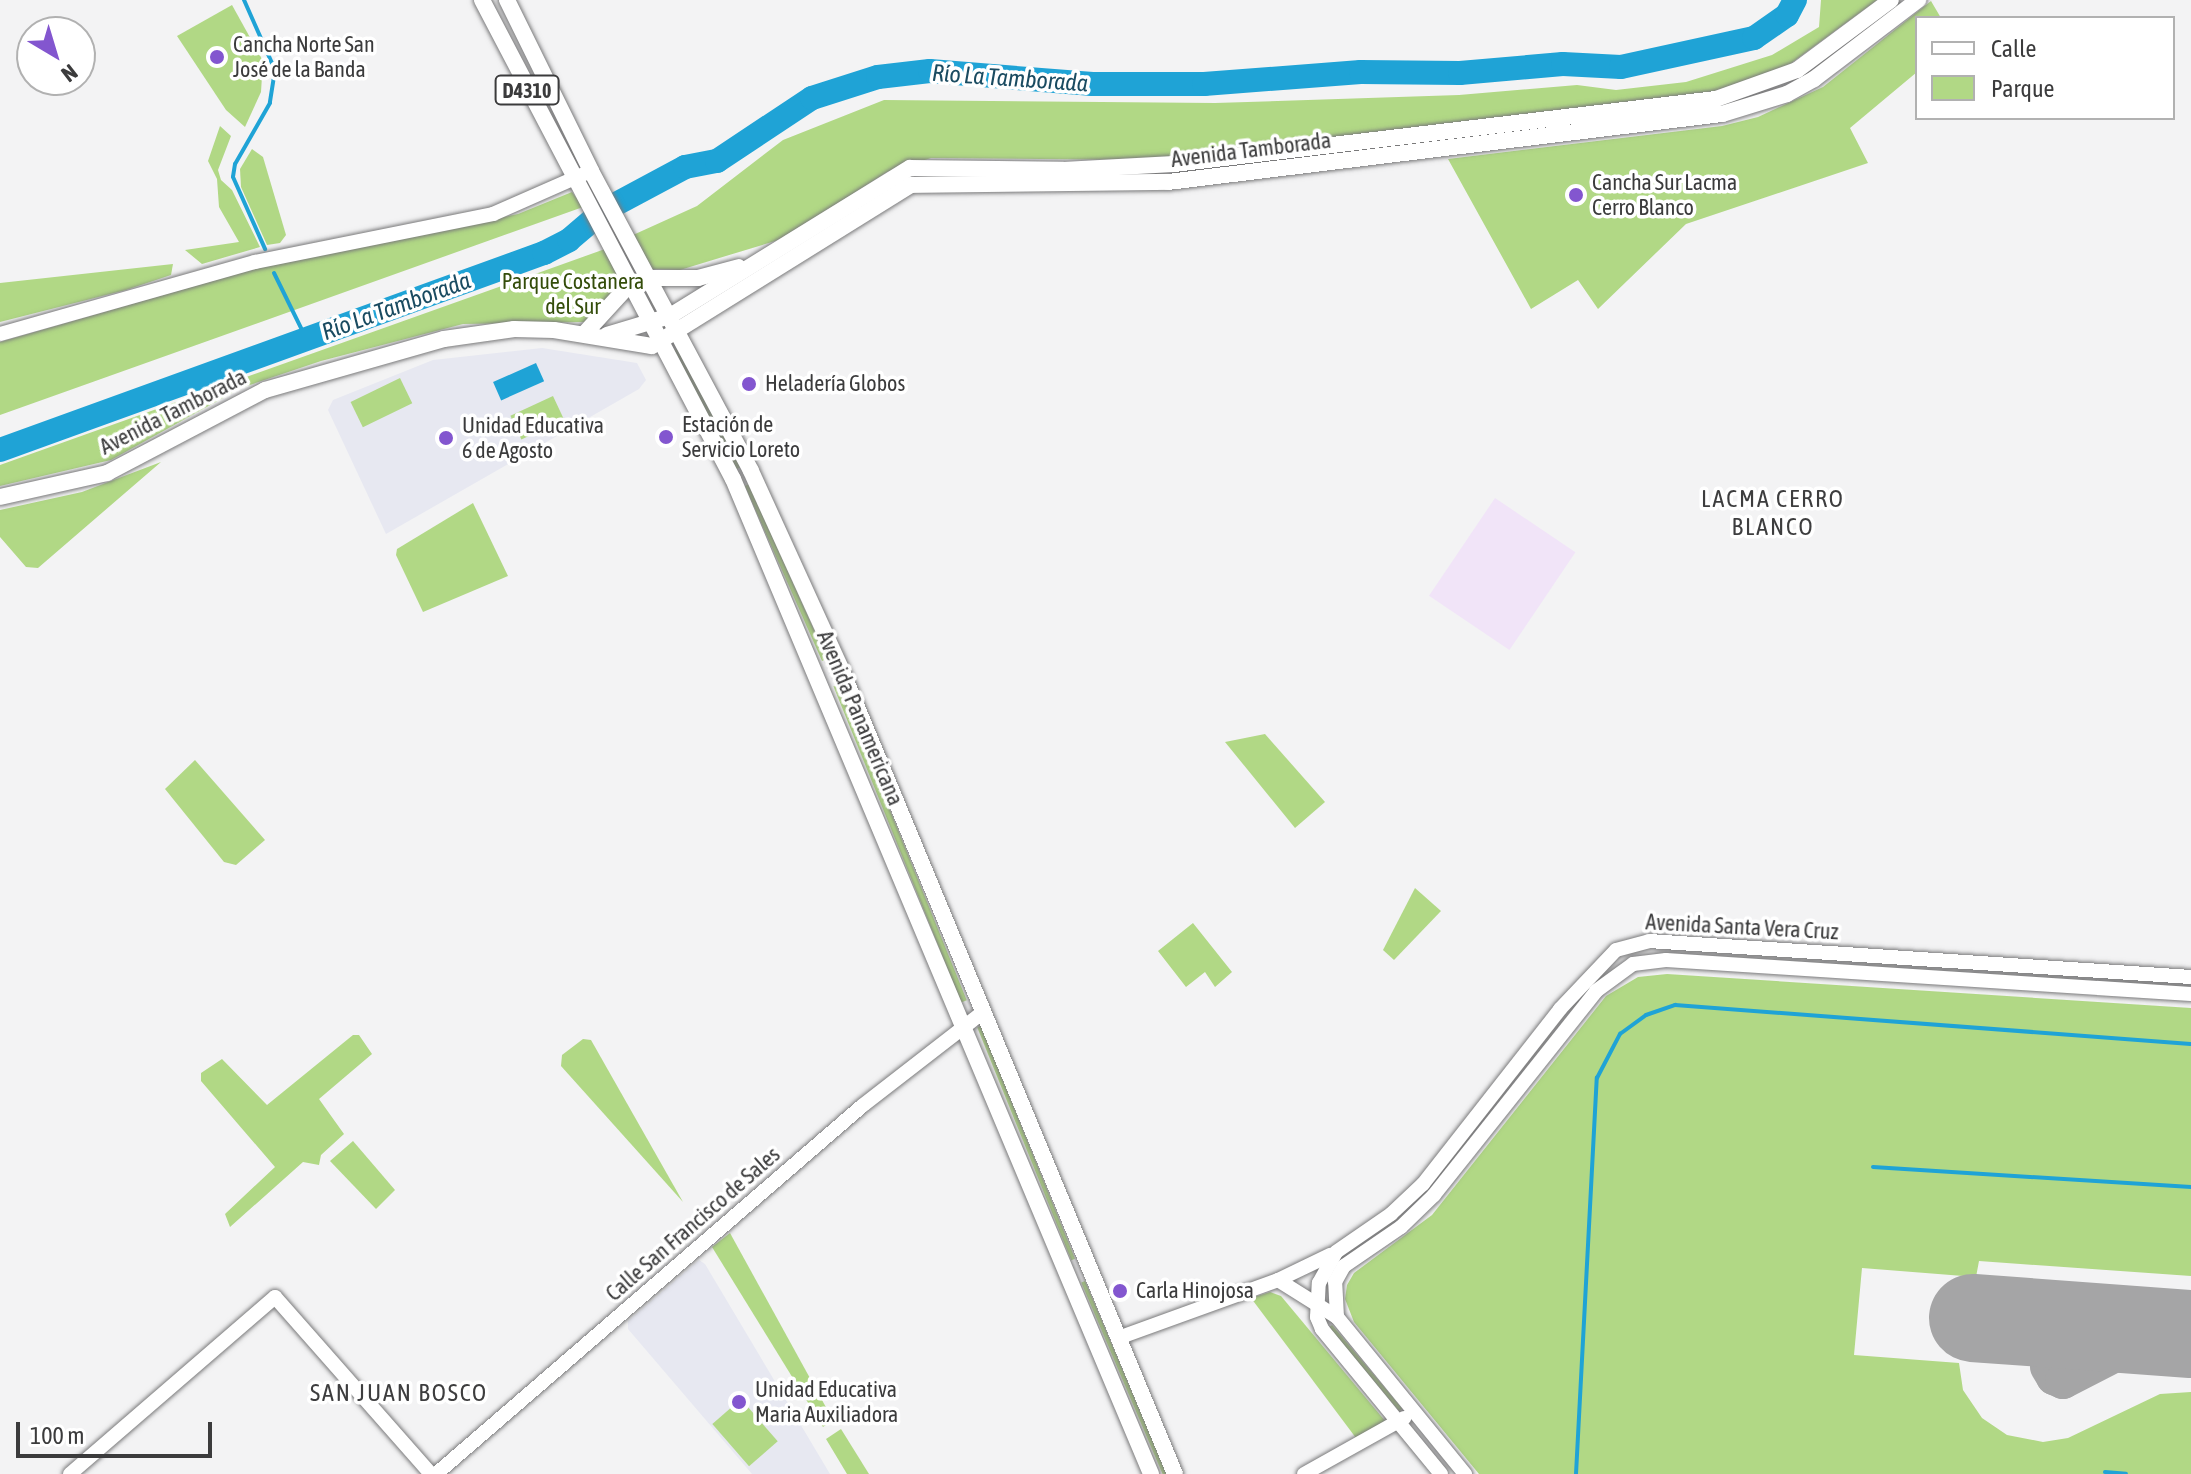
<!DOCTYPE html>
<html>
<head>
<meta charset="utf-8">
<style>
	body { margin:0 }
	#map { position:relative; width:2191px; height:1474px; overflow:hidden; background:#f3f3f4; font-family:"Asap Condensed",sans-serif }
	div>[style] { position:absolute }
	.built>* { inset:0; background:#e7e8f1 }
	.industrial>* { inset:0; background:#f1e4f8; transform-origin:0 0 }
	.green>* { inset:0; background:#b1d885; transform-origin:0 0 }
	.water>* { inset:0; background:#1fa3d6; transform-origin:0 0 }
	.stream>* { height:4px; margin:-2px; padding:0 2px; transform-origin:2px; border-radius:2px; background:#1fa3d6 }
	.river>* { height:24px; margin:-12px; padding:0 12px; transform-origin:12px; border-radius:12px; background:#1fa3d6 }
	.taxiway>* { height:36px; margin:-18px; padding:0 18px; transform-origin:18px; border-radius:18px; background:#a5a5a6 }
	.runway>* { height:88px; margin:-44px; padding:0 44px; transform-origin:44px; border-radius:44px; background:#a5a5a6 }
	.roads { filter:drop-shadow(0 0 2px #7a7a7b) drop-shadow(0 0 2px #7a7a7b) }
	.secondary>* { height:14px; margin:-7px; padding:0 7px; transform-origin:7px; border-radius:7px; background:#fff }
	.primary>* { height:16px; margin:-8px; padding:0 8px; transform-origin:8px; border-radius:8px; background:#fff }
	.dots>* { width:22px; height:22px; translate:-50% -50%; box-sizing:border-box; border:4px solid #fff; border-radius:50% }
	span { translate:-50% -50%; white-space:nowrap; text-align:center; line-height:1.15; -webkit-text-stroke:7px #fff; paint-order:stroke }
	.shield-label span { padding:2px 6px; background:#fff; border:2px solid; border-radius:6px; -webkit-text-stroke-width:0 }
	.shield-label { font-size:20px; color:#3b3b3c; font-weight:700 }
	.poi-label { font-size:22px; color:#3b3b3c }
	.left { translate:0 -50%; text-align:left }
	.street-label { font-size:22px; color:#3b3b3c }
	.park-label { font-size:22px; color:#344d0a }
	.water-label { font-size:24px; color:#1a4b61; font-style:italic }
	.neighbourhood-label { font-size:24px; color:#3d3d3e; letter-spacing:2px }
	.legend { position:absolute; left:1915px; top:16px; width:260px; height:104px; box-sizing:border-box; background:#fff; border:2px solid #b1b1b1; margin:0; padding:10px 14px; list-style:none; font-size:24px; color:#3b3b3c }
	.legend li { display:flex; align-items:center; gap:16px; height:40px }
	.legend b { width:40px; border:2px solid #b1b1b1 }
	.north { position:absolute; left:16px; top:16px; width:80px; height:80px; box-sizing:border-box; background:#fff; border:2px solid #b1b1b1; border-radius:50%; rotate:142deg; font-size:22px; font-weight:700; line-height:32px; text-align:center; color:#3b3b3c }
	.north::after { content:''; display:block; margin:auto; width:28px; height:36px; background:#8356cf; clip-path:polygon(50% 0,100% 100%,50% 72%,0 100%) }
	.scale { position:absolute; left:16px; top:1422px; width:196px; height:36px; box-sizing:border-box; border:4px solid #3b3b3c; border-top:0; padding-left:10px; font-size:24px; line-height:28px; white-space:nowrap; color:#3b3b3c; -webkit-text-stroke:6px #fff; paint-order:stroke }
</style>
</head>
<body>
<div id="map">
	<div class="built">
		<i style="clip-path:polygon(542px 348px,637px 363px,646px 380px,639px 389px,386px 534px,328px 410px,333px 400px,433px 360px)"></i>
		<i style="clip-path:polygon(699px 1260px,705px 1264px,830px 1474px,752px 1474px,628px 1329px,628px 1321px)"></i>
	</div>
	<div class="industrial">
		<i style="left:1495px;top:498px;width:97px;height:118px;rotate:34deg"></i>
	</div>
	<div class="green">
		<i style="clip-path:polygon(1821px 0,1877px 0,1786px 67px,1715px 91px,1142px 160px,931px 158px,887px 172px,785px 238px,680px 270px,650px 269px,633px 235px,697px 206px,783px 140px,884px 100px,1215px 103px,1459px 95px,1577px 85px,1616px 90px,1686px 82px,1772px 55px,1819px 27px)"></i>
		<i style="clip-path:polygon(1931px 1px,1941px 18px,1917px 18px,1917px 72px,1850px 128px,1868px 163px,1686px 224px,1598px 309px,1578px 280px,1531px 309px,1448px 159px,1722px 126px,1758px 117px,1823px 87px)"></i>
		<i style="clip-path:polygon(232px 5px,263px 61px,261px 92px,245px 127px,226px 110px,177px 36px)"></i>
		<i style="clip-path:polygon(220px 126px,231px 136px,218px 170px,221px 180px,232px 190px,260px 247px,202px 264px,185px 250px,239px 242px,219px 207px,217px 179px,208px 161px)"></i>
		<i style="clip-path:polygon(252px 149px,263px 157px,286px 235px,280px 243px,267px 245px,241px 187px,240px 169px)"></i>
		<i style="clip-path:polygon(572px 192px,583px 207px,0 415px,0 342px,257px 268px,518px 214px)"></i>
		<i style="clip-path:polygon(605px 249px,622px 283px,584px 322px,463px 324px,321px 361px,241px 388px,111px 460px,0 486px,0 465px)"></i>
		<i style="clip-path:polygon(173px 264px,171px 275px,126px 290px,0 322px,0 283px)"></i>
		<i style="left:679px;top:348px;width:134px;height:6px;rotate:62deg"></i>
		<i style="left:400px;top:378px;width:28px;height:55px;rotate:64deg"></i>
		<i style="left:553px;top:396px;width:26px;height:47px;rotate:65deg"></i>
		<i style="clip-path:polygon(161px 462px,38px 568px,26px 567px,0 537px,0 510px,82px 492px)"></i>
		<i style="clip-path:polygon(749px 484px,827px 659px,822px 661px,745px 486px)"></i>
		<i style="clip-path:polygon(473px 503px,508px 576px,423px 612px,396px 555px,397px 549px)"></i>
		<i style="left:839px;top:684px;width:341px;height:6px;rotate:68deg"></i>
		<i style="clip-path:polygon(1265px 734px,1325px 802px,1295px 828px,1225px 742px)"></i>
		<i style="clip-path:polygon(195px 760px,265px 840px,236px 865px,224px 862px,165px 789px)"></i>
		<i style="clip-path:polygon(1415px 888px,1441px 911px,1394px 960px,1383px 950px)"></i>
		<i style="clip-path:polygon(1193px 923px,1232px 972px,1215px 987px,1205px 972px,1186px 987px,1158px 951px)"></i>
		<i style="clip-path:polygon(1667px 974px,2191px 1008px,2191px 1276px,1979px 1261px,1976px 1277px,1862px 1268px,1854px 1355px,1959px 1363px,1963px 1390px,1982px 1418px,2007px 1435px,2043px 1442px,2068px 1438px,2160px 1394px,2191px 1392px,2191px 1474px,1479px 1474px,1354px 1322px,1345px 1299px,1347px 1285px,1354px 1273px,1432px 1215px,1606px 996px,1638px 977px)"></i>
		<i style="left:981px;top:1026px;width:251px;height:4px;rotate:68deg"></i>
		<i style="clip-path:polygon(353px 1035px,359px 1035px,372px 1054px,319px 1099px,344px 1134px,321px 1155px,319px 1165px,303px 1162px,230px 1227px,225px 1214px,275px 1167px,201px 1081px,201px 1073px,222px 1059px,267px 1105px)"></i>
		<i style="clip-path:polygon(583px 1039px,591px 1040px,683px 1202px,561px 1066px,562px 1055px)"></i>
		<i style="clip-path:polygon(353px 1141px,395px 1190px,376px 1209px,330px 1161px)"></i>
		<i style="clip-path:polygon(730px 1233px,833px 1420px,823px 1427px,712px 1247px)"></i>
		<i style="left:1085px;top:1281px;width:209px;height:4px;rotate:67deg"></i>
		<i style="clip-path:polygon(1270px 1292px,1281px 1296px,1386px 1422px,1356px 1438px,1251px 1298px)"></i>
		<i style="left:1332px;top:1325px;width:109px;height:4px;rotate:50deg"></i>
		<i style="left:741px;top:1399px;width:56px;height:38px;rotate:49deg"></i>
		<i style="clip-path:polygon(841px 1429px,869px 1474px,847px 1474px,826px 1439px)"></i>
	</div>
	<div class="water">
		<i style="left:536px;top:363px;width:20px;height:47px;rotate:66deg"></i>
	</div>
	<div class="stream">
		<i style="left:244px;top:0;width:77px;rotate:66.1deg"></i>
		<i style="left:275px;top:70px;width:33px;rotate:99deg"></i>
		<i style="left:270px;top:103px;width:70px;rotate:119.8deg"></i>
		<i style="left:235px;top:164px;width:13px;rotate:99deg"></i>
		<i style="left:233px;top:177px;width:79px;rotate:66deg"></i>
		<i style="left:274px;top:273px;width:70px;rotate:63.8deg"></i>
		<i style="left:1873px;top:1167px;width:319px;rotate:3.6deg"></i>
		<i style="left:2105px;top:1472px;width:21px;rotate:5deg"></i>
		<i style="left:1576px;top:1474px;width:397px;rotate:-87deg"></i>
		<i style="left:1597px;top:1078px;width:50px;rotate:-62.4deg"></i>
		<i style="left:1620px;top:1034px;width:32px;rotate:-36deg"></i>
		<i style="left:1646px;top:1015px;width:31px;rotate:-19deg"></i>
		<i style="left:1675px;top:1005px;width:517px;rotate:4.32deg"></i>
	</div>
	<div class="river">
		<i style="left:0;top:450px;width:579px;rotate:-19.91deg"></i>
		<i style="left:544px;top:253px;width:28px;rotate:-27deg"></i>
		<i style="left:569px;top:240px;width:45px;rotate:-40.5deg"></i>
		<i style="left:603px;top:211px;width:93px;rotate:-28.2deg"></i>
		<i style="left:685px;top:167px;width:33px;rotate:-11deg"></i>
		<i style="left:717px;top:161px;width:114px;rotate:-33.6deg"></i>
		<i style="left:812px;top:98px;width:69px;rotate:-17.7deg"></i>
		<i style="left:878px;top:77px;width:52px;rotate:-6.6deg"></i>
		<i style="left:930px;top:71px;width:163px;rotate:4.6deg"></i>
		<i style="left:1092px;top:84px;width:112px"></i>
		<i style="left:1204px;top:84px;width:157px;rotate:-4.4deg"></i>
		<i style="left:1361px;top:72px;width:99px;rotate:0.6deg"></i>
		<i style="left:1460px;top:73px;width:103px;rotate:-5deg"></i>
		<i style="left:1563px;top:64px;width:58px;rotate:3deg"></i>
		<i style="left:1621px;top:67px;width:136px;rotate:-12.3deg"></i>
		<i style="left:1754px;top:38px;width:40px;rotate:-34.9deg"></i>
		<i style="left:1787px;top:15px;width:17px;rotate:-62deg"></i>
	</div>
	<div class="taxiway">
		<i style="left:2048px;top:1367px;width:12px;rotate:59deg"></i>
		<i style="left:2054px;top:1377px;width:10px;rotate:24deg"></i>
		<i style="left:2063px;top:1381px;width:76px;rotate:-27.2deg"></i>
		<i style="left:2131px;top:1346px;width:42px;rotate:-18deg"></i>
	</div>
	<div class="runway">
		<i style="left:1973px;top:1318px;width:219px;rotate:4.2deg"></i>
	</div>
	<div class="roads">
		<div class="secondary">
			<i style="left:0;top:334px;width:265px;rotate:-15.8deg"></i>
			<i style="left:255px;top:262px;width:243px;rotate:-11.4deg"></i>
			<i style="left:493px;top:214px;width:99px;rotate:-23.7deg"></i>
			<i style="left:1278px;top:1280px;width:70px;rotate:32.1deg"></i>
			<i style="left:1337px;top:1317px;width:203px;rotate:50.8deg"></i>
			<i style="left:1337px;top:1317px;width:35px;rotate:-93deg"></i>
			<i style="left:1335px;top:1282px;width:18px;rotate:-61deg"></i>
			<i style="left:1344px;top:1266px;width:69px;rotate:-34.4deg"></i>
			<i style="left:1401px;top:1227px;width:46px;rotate:-44.1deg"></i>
			<i style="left:1434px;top:1195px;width:260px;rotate:-51.5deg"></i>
			<i style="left:1596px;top:991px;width:46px;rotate:-36.1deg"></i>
			<i style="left:1633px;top:964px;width:33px;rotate:-7deg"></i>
			<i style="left:1666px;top:960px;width:526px;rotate:3.71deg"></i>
			<i style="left:1118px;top:1338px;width:170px;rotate:-19.9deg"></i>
			<i style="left:1278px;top:1280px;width:58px;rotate:-25.7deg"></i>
			<i style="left:70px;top:1474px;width:271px;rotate:-40.8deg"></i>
			<i style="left:275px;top:1297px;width:236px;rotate:48.6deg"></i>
			<i style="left:436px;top:1474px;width:563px;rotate:-40.82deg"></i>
			<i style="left:862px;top:1106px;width:152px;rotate:-37.8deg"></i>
			<i style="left:1304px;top:1474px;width:115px;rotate:-29.2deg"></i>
			<i style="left:1441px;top:1474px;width:188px;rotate:-129.4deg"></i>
			<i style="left:1322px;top:1329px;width:13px;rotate:-113deg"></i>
			<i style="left:1317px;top:1317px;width:34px;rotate:-87deg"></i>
			<i style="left:1319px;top:1283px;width:35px;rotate:-61deg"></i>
			<i style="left:1336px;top:1252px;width:67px;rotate:-34.6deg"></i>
			<i style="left:1391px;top:1214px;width:44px;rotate:-43.2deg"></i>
			<i style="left:1423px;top:1184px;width:222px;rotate:-51.9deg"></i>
			<i style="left:1560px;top:1009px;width:81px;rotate:-46.5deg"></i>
			<i style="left:1616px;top:950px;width:34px;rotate:-15deg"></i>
			<i style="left:1649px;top:941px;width:543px;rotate:3.8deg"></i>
		</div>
		<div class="primary">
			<i style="left:482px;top:0;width:541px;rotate:62.35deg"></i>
			<i style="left:733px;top:479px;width:1079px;rotate:67.21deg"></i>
			<i style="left:507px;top:0;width:191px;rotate:63.8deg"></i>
			<i style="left:591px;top:171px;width:340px;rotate:61.9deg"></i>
			<i style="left:751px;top:471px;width:220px;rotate:65.5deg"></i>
			<i style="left:842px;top:671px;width:869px;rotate:67.48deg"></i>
			<i style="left:648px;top:278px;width:50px"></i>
			<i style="left:698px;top:278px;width:42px;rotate:-15deg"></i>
			<i style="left:585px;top:333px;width:68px;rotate:-47.4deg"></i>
			<i style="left:607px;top:335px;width:66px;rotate:-16.8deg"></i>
			<i style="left:670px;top:316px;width:282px;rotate:-31.7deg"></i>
			<i style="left:910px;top:168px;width:153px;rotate:0.7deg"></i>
			<i style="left:1063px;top:170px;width:111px;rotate:-3.1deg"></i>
			<i style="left:1174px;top:164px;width:546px;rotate:-6.84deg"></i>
			<i style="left:1716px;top:99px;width:86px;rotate:-19.7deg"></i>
			<i style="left:1797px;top:70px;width:117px;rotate:-36.7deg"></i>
			<i style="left:0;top:497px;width:110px;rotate:-12.6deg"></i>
			<i style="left:107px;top:473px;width:178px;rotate:-27.7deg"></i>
			<i style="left:265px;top:390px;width:186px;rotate:-15.9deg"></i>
			<i style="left:444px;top:339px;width:71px;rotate:-8.1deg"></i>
			<i style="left:514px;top:329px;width:40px;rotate:1.4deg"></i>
			<i style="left:554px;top:330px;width:99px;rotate:9.3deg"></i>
			<i style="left:652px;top:346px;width:305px;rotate:-31.9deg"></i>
			<i style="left:911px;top:185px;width:257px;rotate:-0.7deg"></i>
			<i style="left:1168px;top:182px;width:558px;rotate:-7deg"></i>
			<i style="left:1722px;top:114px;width:68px;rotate:-17.1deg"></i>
			<i style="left:1787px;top:94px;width:31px;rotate:-29deg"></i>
			<i style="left:1814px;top:79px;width:131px;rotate:-37.2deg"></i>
		</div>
	</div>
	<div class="dots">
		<i style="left:217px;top:57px;background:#8356cf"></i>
		<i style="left:1576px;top:195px;background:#8356cf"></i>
		<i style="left:749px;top:384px;background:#8356cf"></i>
		<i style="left:666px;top:437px;background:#8356cf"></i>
		<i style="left:446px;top:438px;background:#8356cf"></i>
		<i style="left:1120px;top:1291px;background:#8356cf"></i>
		<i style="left:739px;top:1402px;background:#8356cf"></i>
	</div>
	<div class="shield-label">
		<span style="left:527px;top:90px">D4310</span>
	</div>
	<div class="poi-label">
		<span class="left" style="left:233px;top:57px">Cancha Norte San<br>José de la Banda</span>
		<span class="left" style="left:1592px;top:195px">Cancha Sur Lacma<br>Cerro Blanco</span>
		<span class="left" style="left:765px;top:384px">Heladería Globos</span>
		<span class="left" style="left:682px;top:437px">Estación de<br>Servicio Loreto</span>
		<span class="left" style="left:462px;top:438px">Unidad Educativa<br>6 de Agosto</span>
		<span class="left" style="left:1136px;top:1291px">Carla Hinojosa</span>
		<span class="left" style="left:755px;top:1402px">Unidad Educativa<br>Maria Auxiliadora</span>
	</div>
	<div class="street-label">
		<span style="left:1251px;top:150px;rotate:-7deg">Avenida Tamborada</span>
		<span style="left:173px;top:412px;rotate:-27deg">Avenida Tamborada</span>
		<span style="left:860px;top:718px;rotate:67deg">Avenida Panamericana</span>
		<span style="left:1742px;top:927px;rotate:3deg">Avenida Santa Vera Cruz</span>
		<span style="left:693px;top:1224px;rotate:-41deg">Calle San Francisco de Sales</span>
	</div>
	<div class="park-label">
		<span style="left:573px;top:294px">Parque Costanera<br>del Sur</span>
	</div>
	<div class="water-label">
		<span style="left:1010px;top:78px;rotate:4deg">Río La Tamborada</span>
		<span style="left:396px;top:306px;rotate:-20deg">Río La Tamborada</span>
	</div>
	<div class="neighbourhood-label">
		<span style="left:1773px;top:513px">LACMA CERRO<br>BLANCO</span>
		<span style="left:399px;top:1393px">SAN JUAN BOSCO</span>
	</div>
	<ul class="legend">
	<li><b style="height:10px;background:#fff"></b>Calle</li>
	<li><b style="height:22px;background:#b1d885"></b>Parque</li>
	</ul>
	<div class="north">N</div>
	<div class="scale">100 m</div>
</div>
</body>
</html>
